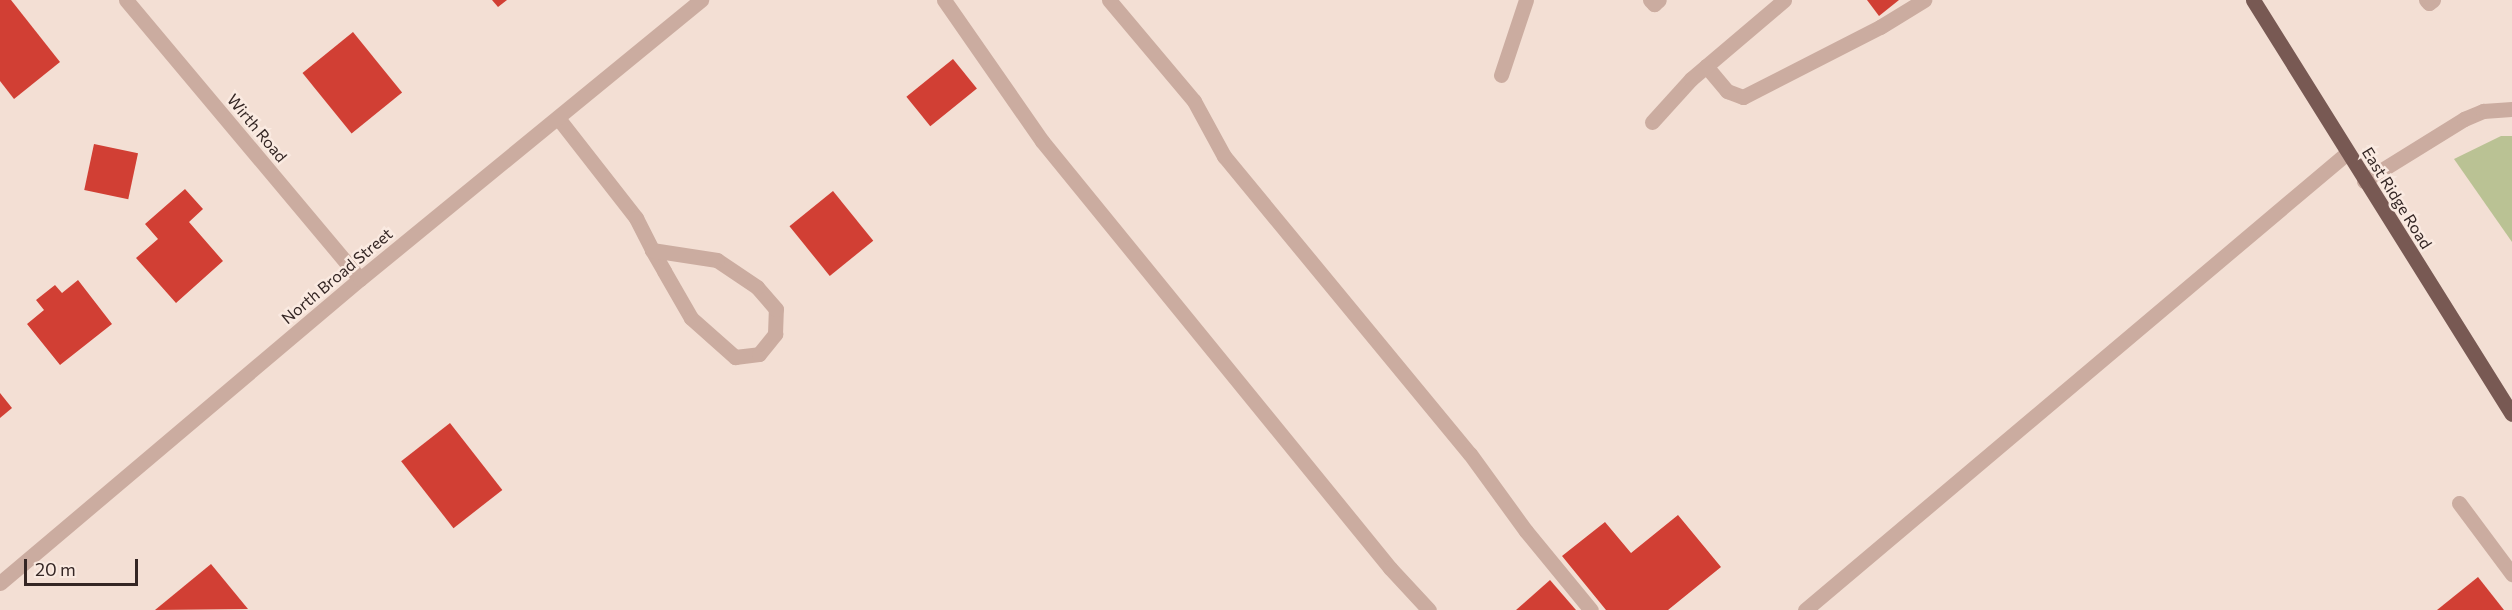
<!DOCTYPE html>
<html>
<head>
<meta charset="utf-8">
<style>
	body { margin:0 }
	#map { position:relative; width:2512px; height:610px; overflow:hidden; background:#f3dfd4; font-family:Commissioner,sans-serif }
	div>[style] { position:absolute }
	.green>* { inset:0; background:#bac294 }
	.building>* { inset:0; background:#d13f34; transform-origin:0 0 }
	.minor>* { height:15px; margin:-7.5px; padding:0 7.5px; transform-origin:7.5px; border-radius:7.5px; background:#cbaca0 }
	.major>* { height:15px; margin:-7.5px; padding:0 7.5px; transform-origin:7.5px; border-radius:7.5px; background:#785953 }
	span { translate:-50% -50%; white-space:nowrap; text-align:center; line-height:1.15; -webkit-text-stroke:5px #faeae1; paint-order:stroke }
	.street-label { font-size:16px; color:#342624 }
	.scale { position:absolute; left:24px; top:559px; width:114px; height:27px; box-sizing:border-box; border:3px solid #342624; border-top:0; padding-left:8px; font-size:18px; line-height:21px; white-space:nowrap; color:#342624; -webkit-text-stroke:4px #faeae1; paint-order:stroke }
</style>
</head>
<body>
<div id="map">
	<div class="green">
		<i style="clip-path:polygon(2501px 136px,2512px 136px,2512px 242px,2454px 159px)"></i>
	</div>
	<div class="building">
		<i style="clip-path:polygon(0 0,11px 0,60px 62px,14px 99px,0 81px)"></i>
		<i style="clip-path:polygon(492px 0,507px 0,498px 7px)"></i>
		<i style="clip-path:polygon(1867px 0,1899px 0,1879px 16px)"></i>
		<i style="left:353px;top:32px;width:78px;height:65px;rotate:51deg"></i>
		<i style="left:953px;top:59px;width:38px;height:60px;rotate:51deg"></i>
		<i style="left:94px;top:144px;width:45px;height:47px;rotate:12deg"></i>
		<i style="clip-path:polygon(185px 189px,203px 209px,189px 222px,223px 261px,176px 303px,136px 258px,158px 239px,145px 224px)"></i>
		<i style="left:833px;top:191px;width:64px;height:56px;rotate:51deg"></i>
		<i style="clip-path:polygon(78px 280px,112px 324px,60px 365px,27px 324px,44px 310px,36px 300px,55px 285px,62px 293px)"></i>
		<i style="clip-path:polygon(0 393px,12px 408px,0 418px)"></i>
		<i style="left:450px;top:423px;width:85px;height:62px;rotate:52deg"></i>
		<i style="clip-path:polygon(1678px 515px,1721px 567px,1668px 610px,1606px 610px,1562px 556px,1605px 522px,1631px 553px)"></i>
		<i style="clip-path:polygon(211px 564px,248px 609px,155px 610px)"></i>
		<i style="clip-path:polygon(2478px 577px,2504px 610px,2437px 610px)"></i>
		<i style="clip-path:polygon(1550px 580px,1576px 610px,1516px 610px)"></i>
	</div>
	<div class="minor">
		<i style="left:126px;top:0;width:364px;rotate:50deg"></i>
		<i style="left:944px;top:0;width:172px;rotate:55.2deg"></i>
		<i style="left:1042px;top:141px;width:551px;rotate:50.82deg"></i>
		<i style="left:1390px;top:568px;width:57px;rotate:47.1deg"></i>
		<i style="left:1109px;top:0;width:132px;rotate:49.9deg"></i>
		<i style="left:1194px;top:101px;width:63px;rotate:61.4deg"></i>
		<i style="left:1224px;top:156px;width:386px;rotate:50.5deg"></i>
		<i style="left:1470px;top:454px;width:95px;rotate:54deg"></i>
		<i style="left:1526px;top:531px;width:102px;rotate:50.6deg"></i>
		<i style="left:1650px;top:0;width:6px;rotate:45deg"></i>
		<i style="left:1654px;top:4px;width:6px;rotate:-39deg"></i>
		<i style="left:2426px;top:0;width:4px;rotate:45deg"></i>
		<i style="left:2429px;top:3px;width:5px;rotate:-37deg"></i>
		<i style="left:1706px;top:66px;width:33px;rotate:50deg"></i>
		<i style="left:1727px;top:91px;width:17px;rotate:21deg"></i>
		<i style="left:1743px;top:97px;width:154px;rotate:-27.1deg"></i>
		<i style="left:1880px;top:27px;width:52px;rotate:-31.5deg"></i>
		<i style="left:1501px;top:75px;width:79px;rotate:-71.6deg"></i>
		<i style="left:558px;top:118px;width:127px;rotate:52deg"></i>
		<i style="left:636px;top:218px;width:36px;rotate:63deg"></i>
		<i style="left:652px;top:250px;width:24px;rotate:60deg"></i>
		<i style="left:664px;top:271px;width:54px;rotate:60.1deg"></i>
		<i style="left:691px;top:318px;width:59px;rotate:41.6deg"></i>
		<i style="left:735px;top:357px;width:24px;rotate:-7deg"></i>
		<i style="left:759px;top:354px;width:26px;rotate:-51deg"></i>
		<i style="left:775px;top:334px;width:25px;rotate:-88deg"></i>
		<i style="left:776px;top:309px;width:29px;rotate:-131deg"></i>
		<i style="left:757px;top:287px;width:48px;rotate:-146deg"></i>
		<i style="left:717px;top:260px;width:66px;rotate:-171.3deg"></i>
		<i style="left:1652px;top:122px;width:58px;rotate:-47.8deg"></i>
		<i style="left:1691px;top:79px;width:122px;rotate:-40.3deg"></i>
		<i style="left:2364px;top:181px;width:118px;rotate:-31.8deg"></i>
		<i style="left:2464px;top:119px;width:21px;rotate:-23deg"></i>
		<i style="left:2483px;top:111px;width:29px;rotate:-4deg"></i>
		<i style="left:2459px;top:503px;width:89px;rotate:53.3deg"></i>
		<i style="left:0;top:583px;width:471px;rotate:-40.2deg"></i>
		<i style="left:360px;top:279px;width:441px;rotate:-39.3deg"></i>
		<i style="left:1805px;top:610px;width:709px;rotate:-40.14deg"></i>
	</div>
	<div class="major">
		<i style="left:2253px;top:0;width:488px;rotate:58deg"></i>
	</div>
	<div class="street-label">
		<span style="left:257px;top:128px;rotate:50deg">Wirth Road</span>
		<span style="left:2397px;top:198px;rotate:58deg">East Ridge Road</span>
		<span style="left:337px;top:276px;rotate:-40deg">North Broad Street</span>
	</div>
	<div class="scale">20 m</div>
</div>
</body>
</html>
